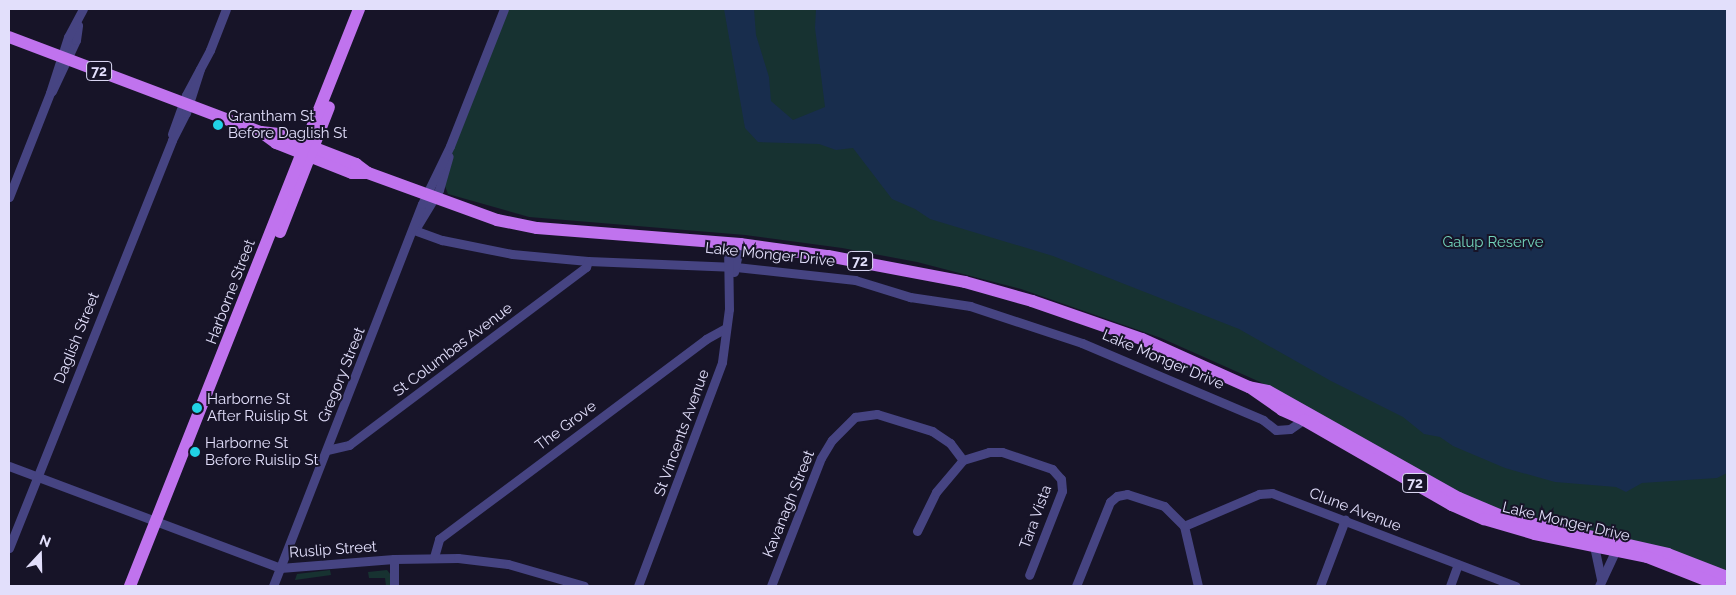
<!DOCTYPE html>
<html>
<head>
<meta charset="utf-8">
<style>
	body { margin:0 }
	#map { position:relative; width:1736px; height:595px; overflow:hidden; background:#171428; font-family:Raleway,sans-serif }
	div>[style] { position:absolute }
	.green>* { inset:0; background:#173231 }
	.water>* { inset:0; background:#182d4d }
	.street>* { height:9px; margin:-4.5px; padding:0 4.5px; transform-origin:4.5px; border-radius:4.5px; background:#464482 }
	.primary>* { height:12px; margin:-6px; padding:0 6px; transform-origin:6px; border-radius:6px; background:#c073ee }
	.dots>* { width:14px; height:14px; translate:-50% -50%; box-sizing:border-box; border:2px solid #171428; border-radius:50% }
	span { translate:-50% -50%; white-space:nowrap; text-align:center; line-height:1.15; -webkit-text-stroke:4px #171428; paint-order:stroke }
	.shield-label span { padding:1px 4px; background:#171428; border:1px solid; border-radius:4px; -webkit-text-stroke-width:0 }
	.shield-label { font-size:14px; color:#e2dffb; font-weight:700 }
	.poi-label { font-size:15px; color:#e2dffb }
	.left { translate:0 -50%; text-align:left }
	.park-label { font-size:15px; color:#72d4bb }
	.street-label { font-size:15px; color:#e2dffb }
	.frame { position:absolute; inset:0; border:10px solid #e2dffb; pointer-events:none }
	.north { position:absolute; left:15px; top:530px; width:50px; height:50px; -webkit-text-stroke:4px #171428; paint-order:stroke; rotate:21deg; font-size:14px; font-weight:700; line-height:20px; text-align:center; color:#e2dffb }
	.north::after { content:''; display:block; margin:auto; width:18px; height:22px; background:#e2dffb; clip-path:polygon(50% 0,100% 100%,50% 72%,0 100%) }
</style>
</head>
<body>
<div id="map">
	<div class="green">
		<i style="clip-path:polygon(508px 9px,1727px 9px,1727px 572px,1505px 512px,1459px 493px,1260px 382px,1161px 338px,1021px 289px,917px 262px,842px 248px,745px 235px,529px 217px,448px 194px,443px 181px,454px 147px)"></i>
		<i style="clip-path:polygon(330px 570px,331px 575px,295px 580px,297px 574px)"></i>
		<i style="clip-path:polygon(387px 570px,391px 575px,390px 586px,386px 586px,385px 578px,369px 578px,368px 572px)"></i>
	</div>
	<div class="water">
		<i style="clip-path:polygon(724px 9px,754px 9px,756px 35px,769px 77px,771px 101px,793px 120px,825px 107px,815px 28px,816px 9px,1727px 9px,1727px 473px,1717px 478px,1642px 483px,1626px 492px,1616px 487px,1555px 482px,1505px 468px,1453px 446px,1440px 437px,1424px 434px,1403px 417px,1331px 381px,1239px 329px,1053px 256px,930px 219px,915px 209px,892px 199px,853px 148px,836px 150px,819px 144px,758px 142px,745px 128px)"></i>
	</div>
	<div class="street">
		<i style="left:52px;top:91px;width:56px;rotate:-64.8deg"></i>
		<i style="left:76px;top:40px;width:15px;rotate:-82deg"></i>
		<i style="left:172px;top:134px;width:41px;rotate:-70.3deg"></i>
		<i style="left:186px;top:95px;width:51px;rotate:-61.9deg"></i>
		<i style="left:210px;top:50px;width:44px;rotate:-68.7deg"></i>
		<i style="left:9px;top:197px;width:112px;rotate:-68.5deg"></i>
		<i style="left:50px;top:93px;width:59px;rotate:-72.2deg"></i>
		<i style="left:68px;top:37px;width:32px;rotate:-62deg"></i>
		<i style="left:416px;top:228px;width:44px;rotate:-58.8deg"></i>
		<i style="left:439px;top:190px;width:35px;rotate:-74deg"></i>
		<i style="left:414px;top:230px;width:30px;rotate:20deg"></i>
		<i style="left:442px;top:240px;width:71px;rotate:11.3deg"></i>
		<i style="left:512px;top:254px;width:76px;rotate:5.3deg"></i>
		<i style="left:588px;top:261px;width:148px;rotate:2.3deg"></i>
		<i style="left:736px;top:267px;width:120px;rotate:6.2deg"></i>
		<i style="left:855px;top:280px;width:58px;rotate:17.2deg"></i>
		<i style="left:910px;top:297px;width:61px;rotate:8.5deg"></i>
		<i style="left:970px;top:306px;width:118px;rotate:18.3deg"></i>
		<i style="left:1082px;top:343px;width:197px;rotate:23deg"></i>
		<i style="left:1263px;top:420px;width:16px;rotate:38deg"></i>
		<i style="left:1276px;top:430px;width:14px;rotate:-4deg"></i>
		<i style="left:1290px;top:429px;width:21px;rotate:-35deg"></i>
		<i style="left:734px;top:272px;width:29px;rotate:-78deg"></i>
		<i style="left:327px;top:450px;width:23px;rotate:-13deg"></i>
		<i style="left:349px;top:445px;width:296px;rotate:-36.9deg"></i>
		<i style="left:586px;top:267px;width:6px;rotate:-72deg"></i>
		<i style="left:9px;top:466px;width:290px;rotate:20.6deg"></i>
		<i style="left:280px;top:568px;width:114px;rotate:-4.5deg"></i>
		<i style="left:394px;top:559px;width:64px;rotate:-0.9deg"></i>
		<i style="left:458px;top:558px;width:50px;rotate:6.8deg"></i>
		<i style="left:508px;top:564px;width:79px;rotate:16.1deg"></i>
		<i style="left:1184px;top:526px;width:82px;rotate:-23.1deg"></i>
		<i style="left:1259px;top:494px;width:13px;rotate:-4deg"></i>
		<i style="left:1272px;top:493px;width:261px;rotate:20.9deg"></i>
		<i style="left:917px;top:531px;width:43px;rotate:-64deg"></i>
		<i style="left:936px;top:492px;width:42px;rotate:-49.8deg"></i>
		<i style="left:963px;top:460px;width:27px;rotate:-17deg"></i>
		<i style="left:989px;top:452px;width:13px"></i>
		<i style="left:1002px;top:452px;width:53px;rotate:18.8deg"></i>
		<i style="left:1052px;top:469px;width:13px;rotate:48deg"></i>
		<i style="left:1061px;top:479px;width:12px;rotate:85deg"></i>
		<i style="left:1062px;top:491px;width:90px;rotate:111.4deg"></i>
		<i style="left:1594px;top:546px;width:35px;rotate:78deg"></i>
		<i style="left:9px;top:548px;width:439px;rotate:-68.2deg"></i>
		<i style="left:172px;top:140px;width:30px;rotate:-63deg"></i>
		<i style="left:186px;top:113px;width:46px;rotate:-72.3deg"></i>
		<i style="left:434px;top:557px;width:19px;rotate:-74deg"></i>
		<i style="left:439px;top:539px;width:334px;rotate:-36.8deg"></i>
		<i style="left:706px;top:339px;width:23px;rotate:-29deg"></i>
		<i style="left:394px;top:559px;width:27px;rotate:90deg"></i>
		<i style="left:273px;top:586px;width:410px;rotate:-68.7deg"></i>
		<i style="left:422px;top:204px;width:64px;rotate:-64.2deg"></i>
		<i style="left:450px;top:146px;width:147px;rotate:-68.5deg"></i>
		<i style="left:638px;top:586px;width:239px;rotate:-69.4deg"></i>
		<i style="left:722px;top:362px;width:53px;rotate:-82.5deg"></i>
		<i style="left:729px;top:309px;width:67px;rotate:-90.9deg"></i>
		<i style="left:771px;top:586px;width:137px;rotate:-68.7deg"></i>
		<i style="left:821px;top:458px;width:21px;rotate:-59deg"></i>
		<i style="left:832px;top:440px;width:33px;rotate:-45deg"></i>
		<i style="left:855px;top:417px;width:22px;rotate:-8deg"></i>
		<i style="left:877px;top:414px;width:58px;rotate:17.2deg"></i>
		<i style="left:932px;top:431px;width:22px;rotate:34deg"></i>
		<i style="left:950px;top:443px;width:21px;rotate:53deg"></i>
		<i style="left:1076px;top:586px;width:91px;rotate:-68deg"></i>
		<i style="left:1110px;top:502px;width:9px;rotate:-41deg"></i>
		<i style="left:1117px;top:496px;width:10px;rotate:-11deg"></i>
		<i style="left:1127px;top:494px;width:39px;rotate:18deg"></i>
		<i style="left:1164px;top:506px;width:28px;rotate:45deg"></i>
		<i style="left:1184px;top:526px;width:62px;rotate:76.9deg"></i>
		<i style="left:1320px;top:586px;width:71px;rotate:-69.3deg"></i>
		<i style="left:1450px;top:586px;width:23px;rotate:-70deg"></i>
		<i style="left:1599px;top:586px;width:40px;rotate:-65deg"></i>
	</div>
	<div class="primary">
		<i style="left:9px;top:37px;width:269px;rotate:20.7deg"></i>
		<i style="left:261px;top:132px;width:19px;rotate:36deg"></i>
		<i style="left:276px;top:143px;width:82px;rotate:21.5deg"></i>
		<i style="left:352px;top:173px;width:16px"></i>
		<i style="left:261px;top:132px;width:18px;rotate:6deg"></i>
		<i style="left:279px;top:134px;width:83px;rotate:21.3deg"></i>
		<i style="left:356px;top:164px;width:15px;rotate:37deg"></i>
		<i style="left:368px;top:173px;width:137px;rotate:20deg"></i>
		<i style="left:497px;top:220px;width:41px;rotate:11.3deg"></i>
		<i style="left:537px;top:228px;width:204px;rotate:4.5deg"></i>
		<i style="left:740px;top:244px;width:89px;rotate:7.8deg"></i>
		<i style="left:828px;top:256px;width:139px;rotate:10.7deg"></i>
		<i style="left:965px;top:282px;width:70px;rotate:15.8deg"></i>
		<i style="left:1032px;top:301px;width:116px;rotate:19.1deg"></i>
		<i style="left:1142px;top:339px;width:117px;rotate:24.2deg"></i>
		<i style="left:1249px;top:387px;width:19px;rotate:12deg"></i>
		<i style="left:1268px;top:391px;width:219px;rotate:29.3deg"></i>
		<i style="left:1459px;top:498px;width:49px;rotate:22.9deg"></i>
		<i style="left:1504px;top:517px;width:168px;rotate:12.7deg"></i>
		<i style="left:1668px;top:554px;width:63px;rotate:21.3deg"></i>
		<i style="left:280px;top:232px;width:134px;rotate:-68.6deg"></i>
		<i style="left:1251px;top:388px;width:38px;rotate:35deg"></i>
		<i style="left:1282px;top:410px;width:24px;rotate:24deg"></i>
		<i style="left:1304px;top:420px;width:171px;rotate:29.9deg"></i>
		<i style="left:1452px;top:505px;width:35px;rotate:24deg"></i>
		<i style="left:1484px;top:519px;width:53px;rotate:16.4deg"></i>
		<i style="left:1535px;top:534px;width:114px;rotate:11.6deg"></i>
		<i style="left:1647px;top:557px;width:79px;rotate:21.4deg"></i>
		<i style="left:130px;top:586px;width:621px;rotate:-68.35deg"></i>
	</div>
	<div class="dots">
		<i style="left:218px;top:125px;background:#21d2e5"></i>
		<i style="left:197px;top:408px;background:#21d2e5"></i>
		<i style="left:195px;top:452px;background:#21d2e5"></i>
	</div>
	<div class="shield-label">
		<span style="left:99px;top:71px">72</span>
		<span style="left:860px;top:261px">72</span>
		<span style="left:1415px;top:483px">72</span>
	</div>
	<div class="poi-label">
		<span class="left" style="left:228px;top:125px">Grantham St<br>Before Daglish St</span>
		<span class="left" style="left:207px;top:408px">Harborne St<br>After Ruislip St</span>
		<span class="left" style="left:205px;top:452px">Harborne St<br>Before Ruislip St</span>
	</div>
	<div class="park-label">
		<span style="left:1493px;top:243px">Galup Reserve</span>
	</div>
	<div class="street-label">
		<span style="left:770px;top:255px;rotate:6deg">Lake Monger Drive</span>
		<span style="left:231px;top:292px;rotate:-69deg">Harborne Street</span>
		<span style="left:77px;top:338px;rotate:-68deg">Daglish Street</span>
		<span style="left:453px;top:350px;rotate:-37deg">St Columbas Avenue</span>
		<span style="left:1163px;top:360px;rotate:23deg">Lake Monger Drive</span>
		<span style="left:342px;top:375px;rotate:-68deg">Gregory Street</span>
		<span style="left:566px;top:426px;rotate:-37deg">The Grove</span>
		<span style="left:682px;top:433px;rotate:-70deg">St Vincents Avenue</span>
		<span style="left:789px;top:504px;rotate:-68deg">Kavanagh Street</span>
		<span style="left:1355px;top:510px;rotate:21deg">Clune Avenue</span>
		<span style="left:1036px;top:517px;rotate:-70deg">Tara Vista</span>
		<span style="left:1566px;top:522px;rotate:13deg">Lake Monger Drive</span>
		<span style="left:333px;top:550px;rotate:-4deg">Ruslip Street</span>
	</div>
	<div class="frame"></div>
	<div class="north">N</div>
</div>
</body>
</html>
